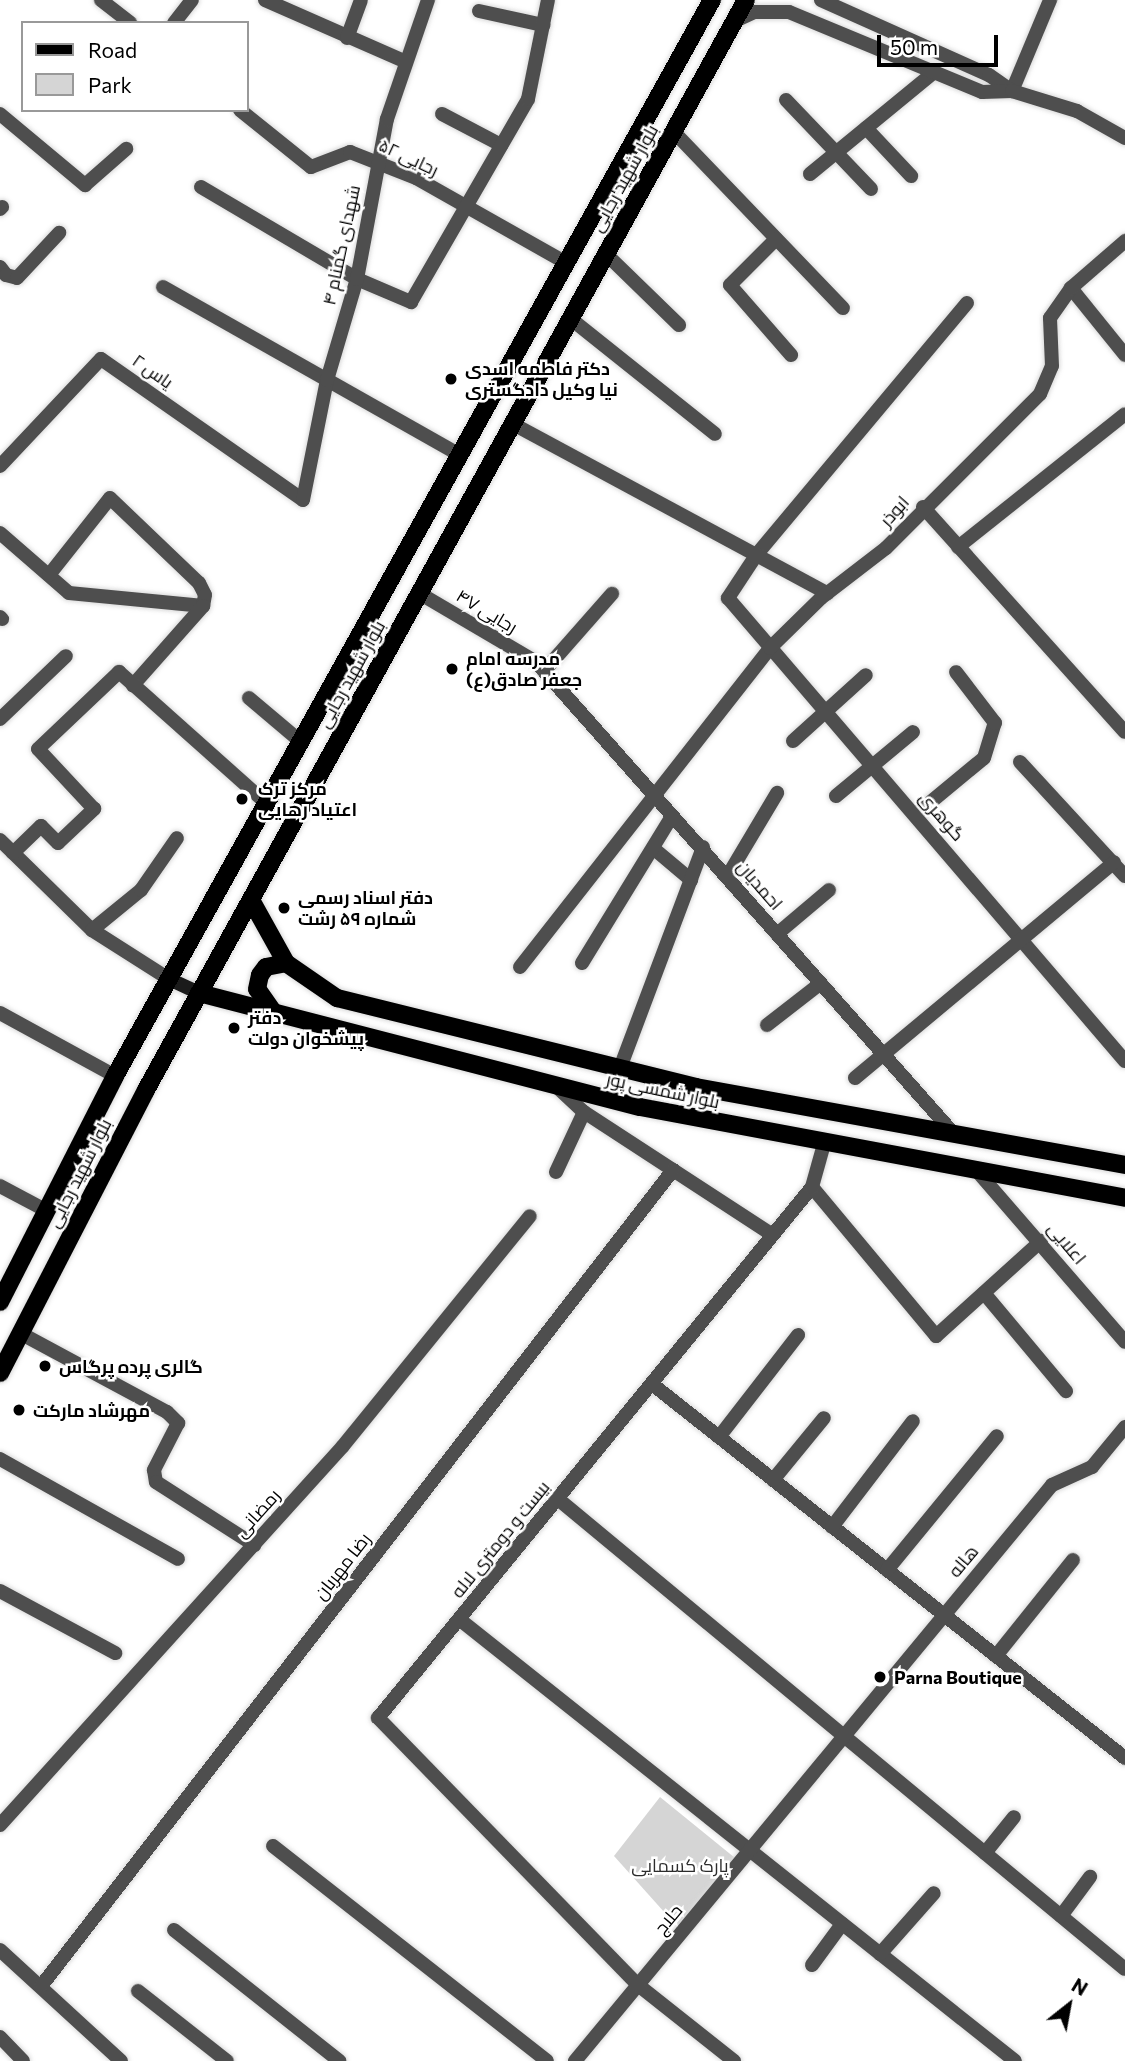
<!DOCTYPE html>
<html>
<head>
<meta charset="utf-8">
<style>
	body { margin:0 }
	#map { position:relative; width:1125px; height:2061px; overflow:hidden; background:#fff; font-family:Commissioner,Cairo,sans-serif }
	div>[style] { position:absolute }
	.green>* { inset:0; background:#d5d5d5 }
	.roads { filter:drop-shadow(0 0 2px #dbdbdb) drop-shadow(0 0 2px #dbdbdb) }
	.minor>* { height:14px; margin:-7px; padding:0 7px; transform-origin:7px; border-radius:7px; background:#4e4e4e }
	.tertiary>* { height:14px; margin:-7px; padding:0 7px; transform-origin:7px; border-radius:7px; background:#4e4e4e }
	.secondary>* { height:14px; margin:-7px; padding:0 7px; transform-origin:7px; border-radius:7px; background:#1b1b1b }
	.primary>* { height:18px; margin:-9px; padding:0 9px; transform-origin:9px; border-radius:9px; background:#000 }
	.dots>* { width:19px; height:19px; translate:-50% -50%; box-sizing:border-box; border:4px solid #fff; border-radius:50% }
	span { translate:-50% -50%; white-space:nowrap; text-align:center; line-height:1.15; -webkit-text-stroke:5px #fff; paint-order:stroke }
	.street-label { font-size:18px; color:#000 }
	.poi-label { font-size:18px; color:#000; font-weight:700 }
	.left { translate:0 -50%; text-align:left }
	.park-label { font-size:18px; color:#2c2c2c }
	.legend { position:absolute; left:21px; top:21px; width:228px; height:91px; box-sizing:border-box; background:#fff; border:2px solid #999; margin:0; padding:9px 12px; list-style:none; font-size:21px; color:#000 }
	.legend li { display:flex; align-items:center; gap:14px; height:35px }
	.legend b { width:35px; border:2px solid #999 }
	.north { position:absolute; left:1034px; top:1970px; width:70px; height:70px; -webkit-text-stroke:5px #fff; paint-order:stroke; rotate:31deg; font-size:19px; font-weight:700; line-height:28px; text-align:center; color:#000 }
	.north::after { content:''; display:block; margin:auto; width:24px; height:32px; background:#000; clip-path:polygon(50% 0,100% 100%,50% 72%,0 100%) }
	.scale { position:absolute; left:877px; top:35px; width:121px; height:32px; box-sizing:border-box; border:4px solid #000; border-top:0; padding-left:9px; font-size:21px; line-height:24px; white-space:nowrap; color:#000; -webkit-text-stroke:5px #fff; paint-order:stroke }
</style>
</head>
<body>
<div id="map">
	<div class="green">
		<i style="clip-path:polygon(660px 1797px,740px 1862px,682px 1932px,614px 1856px)"></i>
	</div>
	<div class="roads">
		<div class="minor">
			<i style="left:101px;top:0;width:37px;rotate:38deg"></i>
			<i style="left:265px;top:0;width:154px;rotate:23.7deg"></i>
			<i style="left:479px;top:11px;width:66px;rotate:12.3deg"></i>
			<i style="left:174px;top:23px;width:29px;rotate:-52deg"></i>
			<i style="left:347px;top:38px;width:40px;rotate:-69.8deg"></i>
			<i style="left:1012px;top:91px;width:99px;rotate:-67.3deg"></i>
			<i style="left:786px;top:100px;width:123px;rotate:46.3deg"></i>
			<i style="left:240px;top:110px;width:91px;rotate:38.8deg"></i>
			<i style="left:311px;top:167px;width:42px;rotate:-21deg"></i>
			<i style="left:350px;top:152px;width:71px;rotate:21.5deg"></i>
			<i style="left:416px;top:178px;width:172px;rotate:29.5deg"></i>
			<i style="left:0;top:114px;width:111px;rotate:39.9deg"></i>
			<i style="left:85px;top:185px;width:55px;rotate:-41.3deg"></i>
			<i style="left:442px;top:114px;width:67px;rotate:27.7deg"></i>
			<i style="left:866px;top:128px;width:66px;rotate:46.8deg"></i>
			<i style="left:674px;top:132px;width:244px;rotate:46.2deg"></i>
			<i style="left:810px;top:174px;width:161px;rotate:-39.4deg"></i>
			<i style="left:201px;top:187px;width:181px;rotate:30.5deg"></i>
			<i style="left:357px;top:279px;width:59px;rotate:23.1deg"></i>
			<i style="left:411px;top:302px;width:234px;rotate:-60deg"></i>
			<i style="left:528px;top:99px;width:101px;rotate:-78.6deg"></i>
			<i style="left:0;top:209px;width:3px;rotate:-45deg"></i>
			<i style="left:776px;top:239px;width:65px;rotate:135deg"></i>
			<i style="left:730px;top:285px;width:93px;rotate:48.9deg"></i>
			<i style="left:606px;top:254px;width:102px;rotate:44.2deg"></i>
			<i style="left:0;top:267px;width:10px;rotate:53deg"></i>
			<i style="left:6px;top:275px;width:11px;rotate:15deg"></i>
			<i style="left:17px;top:278px;width:62px;rotate:-47deg"></i>
			<i style="left:163px;top:287px;width:341px;rotate:29.5deg"></i>
			<i style="left:1071px;top:288px;width:86px;rotate:51.1deg"></i>
			<i style="left:967px;top:303px;width:327px;rotate:129.9deg"></i>
			<i style="left:757px;top:554px;width:53px;rotate:123.4deg"></i>
			<i style="left:728px;top:598px;width:610px;rotate:49.39deg"></i>
			<i style="left:571px;top:319px;width:184px;rotate:38.6deg"></i>
			<i style="left:513px;top:424px;width:357px;rotate:28.3deg"></i>
			<i style="left:0;top:466px;width:147px;rotate:-46.7deg"></i>
			<i style="left:101px;top:359px;width:246px;rotate:34.9deg"></i>
			<i style="left:303px;top:500px;width:122px;rotate:-78.7deg"></i>
			<i style="left:327px;top:380px;width:105px;rotate:-73.5deg"></i>
			<i style="left:357px;top:279px;width:163px;rotate:-79.4deg"></i>
			<i style="left:387px;top:119px;width:126px;rotate:-71deg"></i>
			<i style="left:923px;top:507px;width:302px;rotate:48.1deg"></i>
			<i style="left:0;top:533px;width:91px;rotate:41deg"></i>
			<i style="left:69px;top:593px;width:135px;rotate:5.5deg"></i>
			<i style="left:958px;top:547px;width:213px;rotate:-38.5deg"></i>
			<i style="left:49px;top:575px;width:98px;rotate:-51.6deg"></i>
			<i style="left:110px;top:498px;width:123px;rotate:43.7deg"></i>
			<i style="left:199px;top:583px;width:13px;rotate:63deg"></i>
			<i style="left:205px;top:595px;width:11px;rotate:100deg"></i>
			<i style="left:203px;top:606px;width:106px;rotate:131.5deg"></i>
			<i style="left:0;top:617px;width:3px;rotate:45deg"></i>
			<i style="left:544px;top:671px;width:103px;rotate:-48.6deg"></i>
			<i style="left:249px;top:698px;width:68px;rotate:40.2deg"></i>
			<i style="left:0;top:719px;width:91px;rotate:-43.7deg"></i>
			<i style="left:793px;top:741px;width:98px;rotate:-42.1deg"></i>
			<i style="left:1020px;top:762px;width:155px;rotate:47.4deg"></i>
			<i style="left:836px;top:796px;width:100px;rotate:-39.7deg"></i>
			<i style="left:915px;top:815px;width:89px;rotate:-39.6deg"></i>
			<i style="left:984px;top:758px;width:37px;rotate:-73deg"></i>
			<i style="left:995px;top:723px;width:64px;rotate:-127.4deg"></i>
			<i style="left:0;top:840px;width:129px;rotate:44.4deg"></i>
			<i style="left:92px;top:930px;width:91px;rotate:32.5deg"></i>
			<i style="left:653px;top:848px;width:50px;rotate:40.1deg"></i>
			<i style="left:13px;top:853px;width:39px;rotate:-44deg"></i>
			<i style="left:41px;top:826px;width:24px;rotate:45deg"></i>
			<i style="left:58px;top:843px;width:50px;rotate:-43.4deg"></i>
			<i style="left:94px;top:809px;width:82px;rotate:-133deg"></i>
			<i style="left:38px;top:749px;width:112px;rotate:-43.5deg"></i>
			<i style="left:119px;top:672px;width:198px;rotate:41.7deg"></i>
			<i style="left:727px;top:877px;width:98px;rotate:-59.2deg"></i>
			<i style="left:92px;top:930px;width:63px;rotate:-39.2deg"></i>
			<i style="left:141px;top:890px;width:63px;rotate:-55.3deg"></i>
			<i style="left:777px;top:934px;width:68px;rotate:-40.2deg"></i>
			<i style="left:582px;top:963px;width:172px;rotate:-58.5deg"></i>
			<i style="left:520px;top:967px;width:405px;rotate:-51.9deg"></i>
			<i style="left:770px;top:648px;width:71px;rotate:-44.4deg"></i>
			<i style="left:821px;top:598px;width:82px;rotate:-37.6deg"></i>
			<i style="left:886px;top:548px;width:218px;rotate:-45deg"></i>
			<i style="left:1040px;top:394px;width:30px;rotate:-67deg"></i>
			<i style="left:1052px;top:366px;width:48px;rotate:-92.4deg"></i>
			<i style="left:1050px;top:318px;width:37px;rotate:-55deg"></i>
			<i style="left:1071px;top:288px;width:72px;rotate:-41deg"></i>
			<i style="left:0;top:1013px;width:131px;rotate:28.7deg"></i>
			<i style="left:767px;top:1025px;width:68px;rotate:-37.9deg"></i>
			<i style="left:620px;top:1068px;width:236px;rotate:-69.4deg"></i>
			<i style="left:855px;top:1078px;width:337px;rotate:-39.8deg"></i>
			<i style="left:559px;top:1089px;width:34px;rotate:43deg"></i>
			<i style="left:584px;top:1112px;width:225px;rotate:33.1deg"></i>
			<i style="left:556px;top:1172px;width:66px;rotate:-65deg"></i>
			<i style="left:0;top:1186px;width:53px;rotate:28deg"></i>
			<i style="left:812px;top:1187px;width:194px;rotate:50.2deg"></i>
			<i style="left:936px;top:1336px;width:142px;rotate:-42.1deg"></i>
			<i style="left:984px;top:1293px;width:128px;rotate:50.1deg"></i>
			<i style="left:20px;top:1333px;width:167px;rotate:28.3deg"></i>
			<i style="left:167px;top:1412px;width:16px;rotate:45deg"></i>
			<i style="left:178px;top:1423px;width:53px;rotate:117.1deg"></i>
			<i style="left:154px;top:1470px;width:12px;rotate:81deg"></i>
			<i style="left:156px;top:1482px;width:117px;rotate:32.7deg"></i>
			<i style="left:652px;top:1384px;width:603px;rotate:38.33deg"></i>
			<i style="left:719px;top:1437px;width:129px;rotate:-52.2deg"></i>
			<i style="left:0;top:1459px;width:204px;rotate:29.3deg"></i>
			<i style="left:773px;top:1480px;width:80px;rotate:-50.6deg"></i>
			<i style="left:558px;top:1499px;width:736px;rotate:39.66deg"></i>
			<i style="left:832px;top:1527px;width:133px;rotate:-52.6deg"></i>
			<i style="left:887px;top:1570px;width:173px;rotate:-50.6deg"></i>
			<i style="left:0;top:1591px;width:131px;rotate:28.3deg"></i>
			<i style="left:459px;top:1619px;width:710px;rotate:38.48deg"></i>
			<i style="left:996px;top:1656px;width:123px;rotate:-51.3deg"></i>
			<i style="left:0;top:1825px;width:511px;rotate:-47.85deg"></i>
			<i style="left:343px;top:1446px;width:296px;rotate:-50.9deg"></i>
			<i style="left:273px;top:1846px;width:348px;rotate:38.1deg"></i>
			<i style="left:985px;top:1853px;width:46px;rotate:-51.1deg"></i>
			<i style="left:1061px;top:1916px;width:49px;rotate:-53.4deg"></i>
			<i style="left:174px;top:1930px;width:211px;rotate:38.4deg"></i>
			<i style="left:0;top:1950px;width:164px;rotate:42.5deg"></i>
			<i style="left:880px;top:1954px;width:81px;rotate:-48.5deg"></i>
			<i style="left:812px;top:1965px;width:51px;rotate:-53.8deg"></i>
			<i style="left:42px;top:1985px;width:1031px;rotate:-52.25deg"></i>
			<i style="left:138px;top:1991px;width:113px;rotate:38.2deg"></i>
			<i style="left:0;top:2037px;width:33px;rotate:46deg"></i>
			<i style="left:575px;top:2061px;width:748px;rotate:-50.37deg"></i>
			<i style="left:1052px;top:1485px;width:44px;rotate:-24.2deg"></i>
			<i style="left:1092px;top:1467px;width:52px;rotate:-50.5deg"></i>
			<i style="left:734px;top:2061px;width:122px;rotate:-141.6deg"></i>
			<i style="left:638px;top:1985px;width:373px;rotate:-134.2deg"></i>
			<i style="left:378px;top:1718px;width:686px;rotate:-50.74deg"></i>
			<i style="left:812px;top:1187px;width:45px;rotate:-74.4deg"></i>
		</div>
		<div class="tertiary">
			<i style="left:821px;top:0;width:184px;rotate:24.1deg"></i>
			<i style="left:989px;top:75px;width:28px;rotate:35deg"></i>
			<i style="left:735px;top:21px;width:21px;rotate:-25deg"></i>
			<i style="left:754px;top:12px;width:35px"></i>
			<i style="left:789px;top:12px;width:209px;rotate:22.5deg"></i>
			<i style="left:982px;top:92px;width:30px;rotate:-2deg"></i>
			<i style="left:1012px;top:91px;width:68px;rotate:17.1deg"></i>
			<i style="left:1077px;top:111px;width:55px;rotate:29.4deg"></i>
			<i style="left:419px;top:593px;width:136px;rotate:30.5deg"></i>
			<i style="left:536px;top:662px;width:630px;rotate:48.47deg"></i>
			<i style="left:977px;top:1171px;width:226px;rotate:49.1deg"></i>
		</div>
		<div class="secondary">
			<i style="left:169px;top:979px;width:33px;rotate:25deg"></i>
		</div>
		<div class="primary">
			<i style="left:251px;top:900px;width:72px;rotate:60.9deg"></i>
			<i style="left:286px;top:963px;width:62px;rotate:34.5deg"></i>
			<i style="left:337px;top:998px;width:370px;rotate:13.9deg"></i>
			<i style="left:696px;top:1087px;width:436px;rotate:10.3deg"></i>
			<i style="left:199px;top:993px;width:455px;rotate:14.5deg"></i>
			<i style="left:640px;top:1107px;width:493px;rotate:10.6deg"></i>
			<i style="left:274px;top:1013px;width:29px;rotate:-125deg"></i>
			<i style="left:257px;top:989px;width:14px;rotate:-78deg"></i>
			<i style="left:260px;top:975px;width:10px;rotate:-53deg"></i>
			<i style="left:266px;top:967px;width:20px;rotate:-11deg"></i>
			<i style="left:0;top:1302px;width:254px;rotate:-63deg"></i>
			<i style="left:115px;top:1076px;width:1231px;rotate:-60.98deg"></i>
			<i style="left:0;top:1373px;width:318px;rotate:-62.7deg"></i>
			<i style="left:146px;top:1090px;width:1244px;rotate:-61.17deg"></i>
		</div>
	</div>
	<div class="dots">
		<i style="left:451px;top:379px;background:#000"></i>
		<i style="left:452px;top:669px;background:#000"></i>
		<i style="left:242px;top:799px;background:#000"></i>
		<i style="left:284px;top:908px;background:#000"></i>
		<i style="left:234px;top:1028px;background:#000"></i>
		<i style="left:45px;top:1366px;background:#000"></i>
		<i style="left:19px;top:1410px;background:#000"></i>
		<i style="left:880px;top:1677px;background:#000"></i>
	</div>
	<div class="street-label">
		<span style="left:409px;top:157px;rotate:25deg">رجایی ۵۲</span>
		<span style="left:624px;top:178px;rotate:-61deg">بلوار شهید رجایی</span>
		<span style="left:341px;top:245px;rotate:-78deg">شهدای گمنام ۴</span>
		<span style="left:153px;top:371px;rotate:35deg">یاس ۲</span>
		<span style="left:894px;top:511px;rotate:-48deg">ابوذر</span>
		<span style="left:487px;top:611px;rotate:31deg">رجایی ۴۷</span>
		<span style="left:351px;top:674px;rotate:-61deg">بلوار شهید رجایی</span>
		<span style="left:942px;top:816px;rotate:49deg">گوهری</span>
		<span style="left:760px;top:885px;rotate:49deg">احمدیان</span>
		<span style="left:663px;top:1090px;rotate:12deg">بلوار شمسی پور</span>
		<span style="left:79px;top:1173px;rotate:-63deg">بلوار شهید رجایی</span>
		<span style="left:1067px;top:1243px;rotate:50deg">اعلایی</span>
		<span style="left:257px;top:1513px;rotate:-48deg">رمضانی</span>
		<span style="left:500px;top:1539px;rotate:-51deg">بیست و دومتری لاله</span>
		<span style="left:963px;top:1561px;rotate:-50deg">هاله</span>
		<span style="left:342px;top:1566px;rotate:-52deg">رضا مهربان</span>
		<span style="left:668px;top:1919px;rotate:-50deg">حلاج</span>
	</div>
	<div class="poi-label">
		<span class="left" style="left:465px;top:379px">دکتر فاطمه اسدی<br>نیا وکیل دادگستری</span>
		<span class="left" style="left:466px;top:669px">مدرسه امام<br>جعفر صادق(ع)</span>
		<span class="left" style="left:258px;top:799px">مرکز ترک<br>اعتیاد رهایی</span>
		<span class="left" style="left:298px;top:908px">دفتر اسناد رسمی<br>شماره ۵۹ رشت</span>
		<span class="left" style="left:248px;top:1028px">دفتر<br>پیشخوان دولت</span>
		<span class="left" style="left:59px;top:1366px">گالری پرده پرگاس</span>
		<span class="left" style="left:33px;top:1410px">مهرشاد مارکت</span>
		<span class="left" style="left:894px;top:1677px">Parna Boutique</span>
	</div>
	<div class="park-label">
		<span style="left:680px;top:1865px">پارک کسمایی</span>
	</div>
	<ul class="legend">
	<li><b style="height:9px;background:#000"></b>Road</li>
	<li><b style="height:19px;background:#d5d5d5"></b>Park</li>
	</ul>
	<div class="north">N</div>
	<div class="scale">50 m</div>
</div>
</body>
</html>
